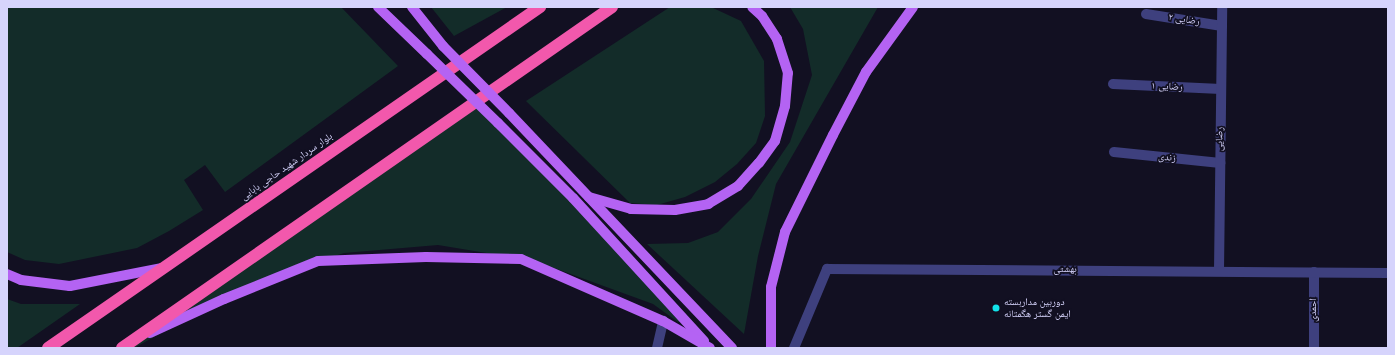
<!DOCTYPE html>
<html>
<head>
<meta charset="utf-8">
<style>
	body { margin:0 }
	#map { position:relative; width:1395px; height:355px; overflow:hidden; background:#121022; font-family:"Fira Sans","Noto Naskh Arabic",sans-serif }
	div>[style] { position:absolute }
	.green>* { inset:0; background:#132c29 }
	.minor>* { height:10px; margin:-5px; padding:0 5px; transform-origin:5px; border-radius:5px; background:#3e407e }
	.major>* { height:10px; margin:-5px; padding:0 5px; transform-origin:5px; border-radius:5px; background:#b463f3 }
	.highway>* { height:12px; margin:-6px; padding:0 6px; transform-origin:6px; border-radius:6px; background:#f258ac }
	.major-bridge>* { height:10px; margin:-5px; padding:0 5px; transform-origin:5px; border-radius:5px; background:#b463f3 }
	.dots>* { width:11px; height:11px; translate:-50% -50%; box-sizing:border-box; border:2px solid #121022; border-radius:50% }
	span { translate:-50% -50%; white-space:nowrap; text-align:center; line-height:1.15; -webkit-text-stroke:3.5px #121022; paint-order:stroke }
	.street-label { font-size:10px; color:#d6d4fc }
	.poi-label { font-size:10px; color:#d6d4fc }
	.left { translate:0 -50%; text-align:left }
	.frame { position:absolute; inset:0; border:8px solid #d6d4fc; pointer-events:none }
</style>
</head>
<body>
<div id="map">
	<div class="green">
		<i style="clip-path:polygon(7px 7px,341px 7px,398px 66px,225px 192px,205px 165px,184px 180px,203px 210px,169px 231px,137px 248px,59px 264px,25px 260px,7px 252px)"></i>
		<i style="clip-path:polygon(431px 7px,507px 7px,454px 36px)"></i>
		<i style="clip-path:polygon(670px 7px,711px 7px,741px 21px,764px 61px,765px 116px,756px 143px,737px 164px,715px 182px,685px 197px,657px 205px,630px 203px,526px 101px)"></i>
		<i style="clip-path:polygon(790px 7px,878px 7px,776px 184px,758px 256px,744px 334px,647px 244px,688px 243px,718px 232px,751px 199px,790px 142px,812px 75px,803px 29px)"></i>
		<i style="clip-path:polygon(476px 105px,690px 320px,678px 322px,653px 304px,535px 261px,438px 245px,344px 253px,256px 281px,134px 348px,125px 348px)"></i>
		<i style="clip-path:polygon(7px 299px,21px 304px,80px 304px,17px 348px,7px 348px)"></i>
	</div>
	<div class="minor">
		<i style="left:1146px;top:14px;width:77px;rotate:9deg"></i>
		<i style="left:1113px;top:84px;width:108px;rotate:2.7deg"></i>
		<i style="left:1114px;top:152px;width:107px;rotate:5.9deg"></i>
		<i style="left:1219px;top:271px;width:264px;rotate:-89.3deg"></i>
		<i style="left:1314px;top:272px;width:76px;rotate:90deg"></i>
		<i style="left:657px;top:348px;width:28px;rotate:-77deg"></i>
		<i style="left:794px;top:348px;width:86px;rotate:-67.3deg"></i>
		<i style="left:827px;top:269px;width:561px;rotate:0.41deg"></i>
	</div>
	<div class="major">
		<i style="left:378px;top:7px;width:68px;rotate:43.8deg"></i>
		<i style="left:412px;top:7px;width:50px;rotate:51.5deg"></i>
		<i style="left:509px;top:113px;width:324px;rotate:46.5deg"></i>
		<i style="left:498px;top:123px;width:106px;rotate:45deg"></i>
		<i style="left:573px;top:198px;width:194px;rotate:47.5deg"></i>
		<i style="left:589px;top:197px;width:44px;rotate:15.9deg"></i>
		<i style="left:631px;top:209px;width:44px;rotate:1.3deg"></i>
		<i style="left:675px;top:210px;width:34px;rotate:-10deg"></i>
		<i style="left:708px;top:204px;width:35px;rotate:-31deg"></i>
		<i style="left:738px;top:186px;width:31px;rotate:-48deg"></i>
		<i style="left:759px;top:163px;width:27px;rotate:-54deg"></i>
		<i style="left:775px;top:141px;width:36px;rotate:-74deg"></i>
		<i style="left:785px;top:106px;width:33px;rotate:-85deg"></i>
		<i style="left:788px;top:73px;width:36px;rotate:-108deg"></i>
		<i style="left:777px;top:39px;width:27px;rotate:-123deg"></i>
		<i style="left:762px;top:16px;width:13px;rotate:-138deg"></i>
		<i style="left:7px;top:274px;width:15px;rotate:23deg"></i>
		<i style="left:21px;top:280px;width:49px;rotate:7deg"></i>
		<i style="left:70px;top:286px;width:94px;rotate:-11.1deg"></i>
		<i style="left:150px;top:333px;width:81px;rotate:-24.7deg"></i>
		<i style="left:224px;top:299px;width:101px;rotate:-22deg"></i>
		<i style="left:318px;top:261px;width:108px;rotate:-2.1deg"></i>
		<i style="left:426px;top:257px;width:95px;rotate:1.2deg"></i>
		<i style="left:521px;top:259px;width:155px;rotate:23.6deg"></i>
		<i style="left:663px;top:321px;width:54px;rotate:29.9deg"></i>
		<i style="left:771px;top:348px;width:61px;rotate:-90deg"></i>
		<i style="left:771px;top:287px;width:57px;rotate:-75.7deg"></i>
		<i style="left:785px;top:232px;width:108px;rotate:-63.7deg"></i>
		<i style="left:833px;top:135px;width:71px;rotate:-62.4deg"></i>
		<i style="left:866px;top:72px;width:80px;rotate:-54.1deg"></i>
	</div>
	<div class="highway">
		<i style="left:48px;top:348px;width:599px;rotate:-34.73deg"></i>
		<i style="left:122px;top:348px;width:597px;rotate:-34.83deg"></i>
	</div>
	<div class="major-bridge">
		<i style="left:443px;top:46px;width:94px;rotate:45.4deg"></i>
		<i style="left:427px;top:54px;width:99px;rotate:44.2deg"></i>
	</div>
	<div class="dots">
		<i style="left:996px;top:308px;background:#12e3ea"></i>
	</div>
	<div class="street-label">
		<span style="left:1184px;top:20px;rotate:9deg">رضایی ۲</span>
		<span style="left:1167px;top:87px;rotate:3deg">رضایی ۱</span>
		<span style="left:1220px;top:139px;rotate:-89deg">رضایی</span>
		<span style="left:1167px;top:158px;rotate:5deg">زندی</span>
		<span style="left:287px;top:167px;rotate:-35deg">بلوار سردار شهید حاجی بابایی</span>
		<span style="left:1065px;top:270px">بهشتی</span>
		<span style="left:1314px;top:310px;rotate:-90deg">احمدی</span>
	</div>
	<div class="poi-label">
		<span class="left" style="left:1004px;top:308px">دوربین مداربسته<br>ایمن گستر هگمتانه</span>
	</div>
	<div class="frame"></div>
</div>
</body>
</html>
